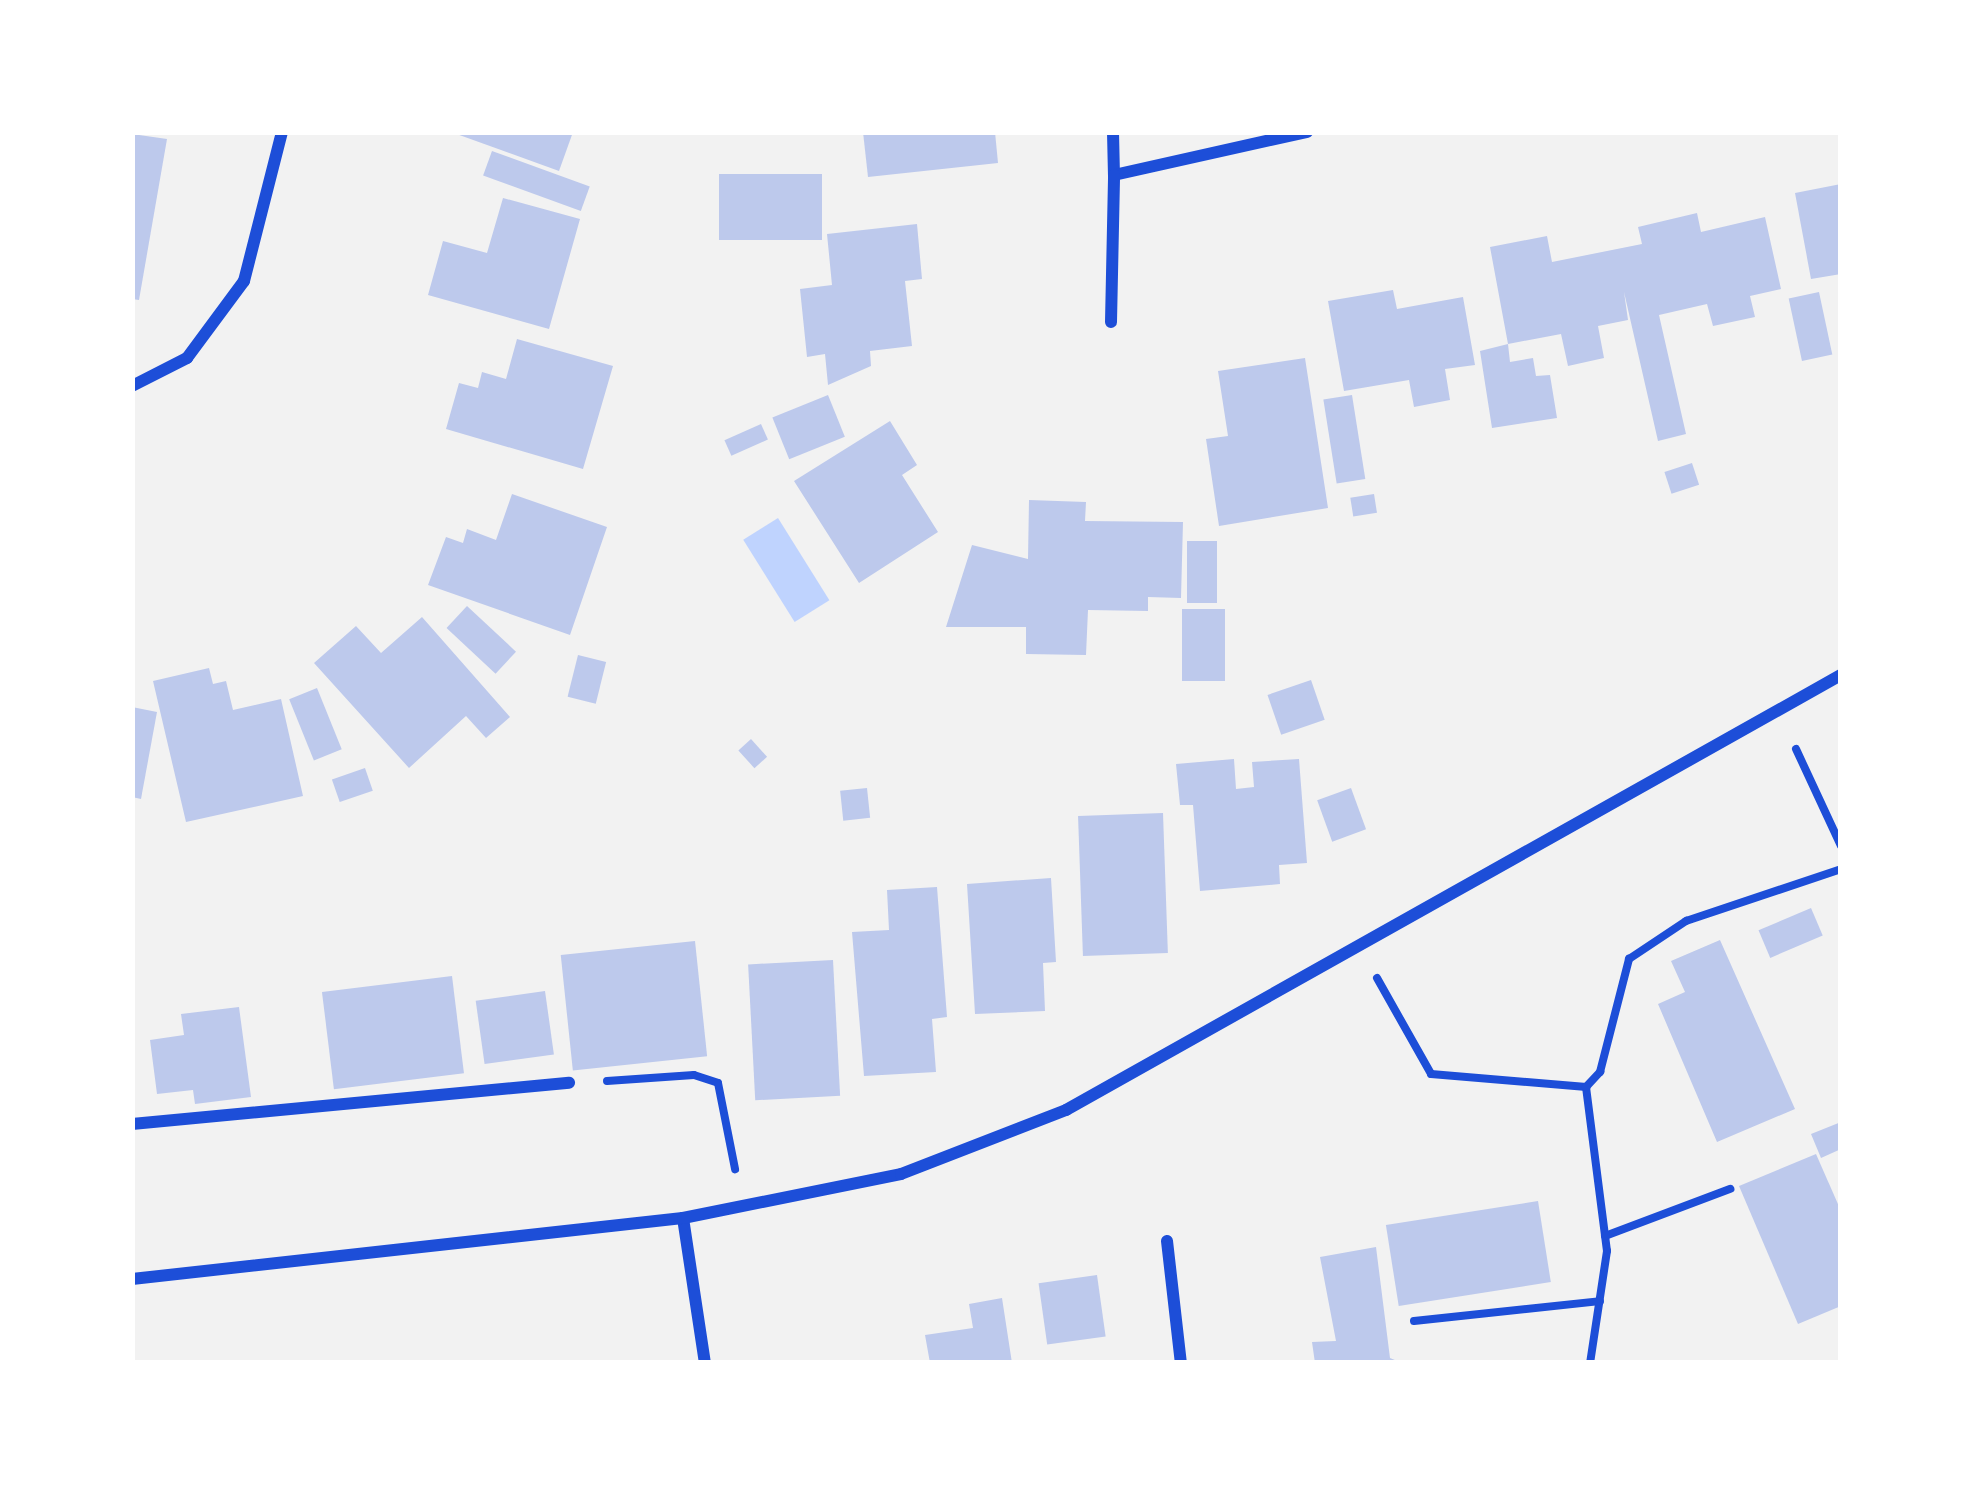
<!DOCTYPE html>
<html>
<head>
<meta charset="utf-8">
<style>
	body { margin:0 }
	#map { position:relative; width:1973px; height:1495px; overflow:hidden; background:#f2f2f2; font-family:Helvetica,sans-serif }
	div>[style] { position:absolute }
	.water>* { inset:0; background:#bfd3fe; transform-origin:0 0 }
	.building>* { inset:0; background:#bdc9ec; transform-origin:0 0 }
	.path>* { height:8px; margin:-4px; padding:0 4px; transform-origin:4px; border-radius:4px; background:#1d4ed8 }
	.minor>* { height:12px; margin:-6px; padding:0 6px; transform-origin:6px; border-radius:6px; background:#1d4ed8 }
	span { translate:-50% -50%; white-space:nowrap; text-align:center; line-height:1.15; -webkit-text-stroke:10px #fff; paint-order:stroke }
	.frame { position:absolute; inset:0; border:135px solid #fff; pointer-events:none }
</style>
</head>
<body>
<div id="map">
	<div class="water">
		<i style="left:778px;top:518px;width:97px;height:41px;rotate:58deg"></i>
	</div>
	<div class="building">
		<i style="clip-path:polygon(451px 132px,573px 132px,559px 171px)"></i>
		<i style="clip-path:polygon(863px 132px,995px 132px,998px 163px,868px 177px)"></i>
		<i style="clip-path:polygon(132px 134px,167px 139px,139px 300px,132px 299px)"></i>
		<i style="left:492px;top:151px;width:104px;height:26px;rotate:20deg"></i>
		<i style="left:822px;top:174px;width:66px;height:103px;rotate:90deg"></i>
		<i style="clip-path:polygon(1841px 184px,1841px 274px,1811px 279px,1795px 193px)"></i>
		<i style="clip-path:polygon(503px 198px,580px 219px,549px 329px,428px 295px,443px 241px,487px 253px)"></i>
		<i style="clip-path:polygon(1697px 213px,1701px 232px,1765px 217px,1781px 289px,1750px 296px,1755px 317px,1713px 326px,1707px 304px,1659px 315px,1686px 434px,1658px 441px,1624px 292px,1628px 320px,1598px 326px,1604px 358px,1568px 366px,1561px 334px,1508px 344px,1490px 247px,1547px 236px,1552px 262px,1642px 244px,1638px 227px)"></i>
		<i style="clip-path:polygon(917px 224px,922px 279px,905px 281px,912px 346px,870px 351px,871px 366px,828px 385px,825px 354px,807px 357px,800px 289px,832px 285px,827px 234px)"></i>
		<i style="clip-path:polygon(1393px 290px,1397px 309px,1463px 297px,1475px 365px,1445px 369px,1450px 400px,1414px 407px,1409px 380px,1344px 391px,1328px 301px)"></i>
		<i style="left:1819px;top:292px;width:64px;height:31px;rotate:78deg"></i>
		<i style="clip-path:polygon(517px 339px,613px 366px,583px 469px,446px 429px,459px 383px,478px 388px,482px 372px,506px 379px)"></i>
		<i style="clip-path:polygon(1508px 344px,1510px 362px,1533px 358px,1536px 376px,1550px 375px,1557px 418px,1492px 428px,1480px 351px)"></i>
		<i style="clip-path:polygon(1305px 358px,1328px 508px,1219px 526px,1206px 439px,1228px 436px,1218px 371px)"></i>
		<i style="left:828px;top:395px;width:45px;height:60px;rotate:68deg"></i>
		<i style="left:1352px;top:395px;width:85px;height:29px;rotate:81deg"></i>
		<i style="clip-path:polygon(890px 421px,917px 465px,902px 475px,938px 532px,859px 583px,794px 481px)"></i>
		<i style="left:761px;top:424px;width:17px;height:40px;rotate:66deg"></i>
		<i style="left:1692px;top:463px;width:23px;height:29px;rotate:72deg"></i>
		<i style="clip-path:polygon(512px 494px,607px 527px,570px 635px,428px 585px,446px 537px,463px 543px,467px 529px,496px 540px)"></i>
		<i style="left:1374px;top:494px;width:19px;height:24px;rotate:81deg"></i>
		<i style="clip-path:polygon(1029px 500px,1086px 502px,1085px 521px,1183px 522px,1181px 598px,1148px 597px,1148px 611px,1088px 610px,1086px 655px,1026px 654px,1026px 627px,946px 627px,972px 545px,1028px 559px)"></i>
		<i style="left:1187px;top:541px;width:30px;height:62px"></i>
		<i style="left:467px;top:606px;width:67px;height:30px;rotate:43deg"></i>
		<i style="left:1182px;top:609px;width:43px;height:72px"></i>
		<i style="clip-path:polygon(422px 617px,510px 717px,486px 738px,466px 716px,409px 768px,314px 663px,356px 626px,381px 653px)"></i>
		<i style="left:578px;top:655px;width:29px;height:43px;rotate:14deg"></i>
		<i style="clip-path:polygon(209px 668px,213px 684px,226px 681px,233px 710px,281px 699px,303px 796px,186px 822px,153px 681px)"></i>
		<i style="left:1311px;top:680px;width:42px;height:46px;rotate:71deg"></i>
		<i style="left:317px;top:688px;width:66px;height:30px;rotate:68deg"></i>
		<i style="clip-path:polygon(132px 707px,157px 712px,141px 799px,132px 797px)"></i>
		<i style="left:751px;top:739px;width:24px;height:17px;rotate:48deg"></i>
		<i style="clip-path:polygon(1234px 759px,1236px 789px,1254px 787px,1252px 762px,1299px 759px,1307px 863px,1279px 865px,1280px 884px,1200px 891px,1193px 805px,1180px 805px,1176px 764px)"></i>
		<i style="left:365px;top:768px;width:24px;height:35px;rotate:71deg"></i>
		<i style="left:867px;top:788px;width:30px;height:27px;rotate:84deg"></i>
		<i style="left:1351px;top:788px;width:44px;height:36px;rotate:70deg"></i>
		<i style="left:1163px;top:813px;width:140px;height:85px;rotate:88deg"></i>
		<i style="clip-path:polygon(1051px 878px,1056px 962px,1043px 963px,1045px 1011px,975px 1014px,967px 884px)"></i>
		<i style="clip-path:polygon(937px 887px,947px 1017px,932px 1019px,936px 1072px,864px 1076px,852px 932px,889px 930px,887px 890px)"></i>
		<i style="left:1811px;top:908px;width:30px;height:57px;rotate:67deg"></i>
		<i style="clip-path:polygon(1720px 940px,1795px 1109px,1717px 1142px,1658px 1004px,1685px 992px,1671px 961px)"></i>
		<i style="left:695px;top:941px;width:116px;height:135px;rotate:84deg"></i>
		<i style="left:833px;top:960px;width:136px;height:85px;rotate:87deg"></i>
		<i style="left:452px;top:976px;width:98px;height:131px;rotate:83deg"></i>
		<i style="left:545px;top:991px;width:64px;height:70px;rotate:82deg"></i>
		<i style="clip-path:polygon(239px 1007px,251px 1097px,195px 1104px,193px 1090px,157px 1094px,150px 1040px,184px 1035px,181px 1014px)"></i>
		<i style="clip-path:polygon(1841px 1122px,1841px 1149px,1821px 1158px,1811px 1134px)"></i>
		<i style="clip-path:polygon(1816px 1154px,1841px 1211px,1841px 1306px,1798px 1324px,1739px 1186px)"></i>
		<i style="left:1538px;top:1201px;width:82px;height:154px;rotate:81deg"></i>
		<i style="clip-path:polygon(1376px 1247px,1390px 1358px,1402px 1363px,1315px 1363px,1312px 1342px,1336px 1341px,1320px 1257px)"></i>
		<i style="left:1097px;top:1275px;width:62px;height:59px;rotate:82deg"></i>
		<i style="clip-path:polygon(1002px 1298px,1012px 1363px,930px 1363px,925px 1335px,973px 1328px,969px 1304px)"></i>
	</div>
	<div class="path">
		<i style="left:1796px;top:749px;width:107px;rotate:65.1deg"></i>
		<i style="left:1377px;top:978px;width:110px;rotate:60.6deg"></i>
		<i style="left:1431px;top:1074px;width:156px;rotate:4.8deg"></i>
		<i style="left:1586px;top:1087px;width:165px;rotate:82.7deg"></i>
		<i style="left:1607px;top:1251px;width:113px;rotate:98.6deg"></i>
		<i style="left:607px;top:1081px;width:87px;rotate:-3.9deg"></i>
		<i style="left:694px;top:1075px;width:25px;rotate:18deg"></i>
		<i style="left:718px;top:1083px;width:88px;rotate:78.8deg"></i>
		<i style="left:1586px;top:1087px;width:21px;rotate:-47deg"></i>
		<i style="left:1600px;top:1072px;width:117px;rotate:-75.6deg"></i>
		<i style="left:1629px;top:959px;width:69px;rotate:-33.7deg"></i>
		<i style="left:1686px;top:921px;width:163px;rotate:-18.5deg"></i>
		<i style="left:1605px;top:1236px;width:134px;rotate:-20.6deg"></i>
		<i style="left:1414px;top:1321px;width:187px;rotate:-6.1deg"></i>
	</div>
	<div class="minor">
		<i style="left:1113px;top:132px;width:43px;rotate:88.7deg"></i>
		<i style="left:1114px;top:175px;width:198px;rotate:-12.6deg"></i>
		<i style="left:1111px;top:322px;width:147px;rotate:-88.8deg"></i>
		<i style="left:132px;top:386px;width:62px;rotate:-27deg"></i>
		<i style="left:187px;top:358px;width:96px;rotate:-53.5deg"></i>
		<i style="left:244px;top:281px;width:154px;rotate:-75.7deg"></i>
		<i style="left:132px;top:1124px;width:439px;rotate:-5.4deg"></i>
		<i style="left:683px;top:1218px;width:147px;rotate:81.4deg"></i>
		<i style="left:1167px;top:1241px;width:123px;rotate:83.5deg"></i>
		<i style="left:132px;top:1279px;width:554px;rotate:-6.32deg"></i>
		<i style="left:683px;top:1218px;width:222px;rotate:-11.4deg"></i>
		<i style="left:901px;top:1174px;width:177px;rotate:-21.2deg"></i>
		<i style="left:1066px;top:1110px;width:889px;rotate:-29.31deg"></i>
	</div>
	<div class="frame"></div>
</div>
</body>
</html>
